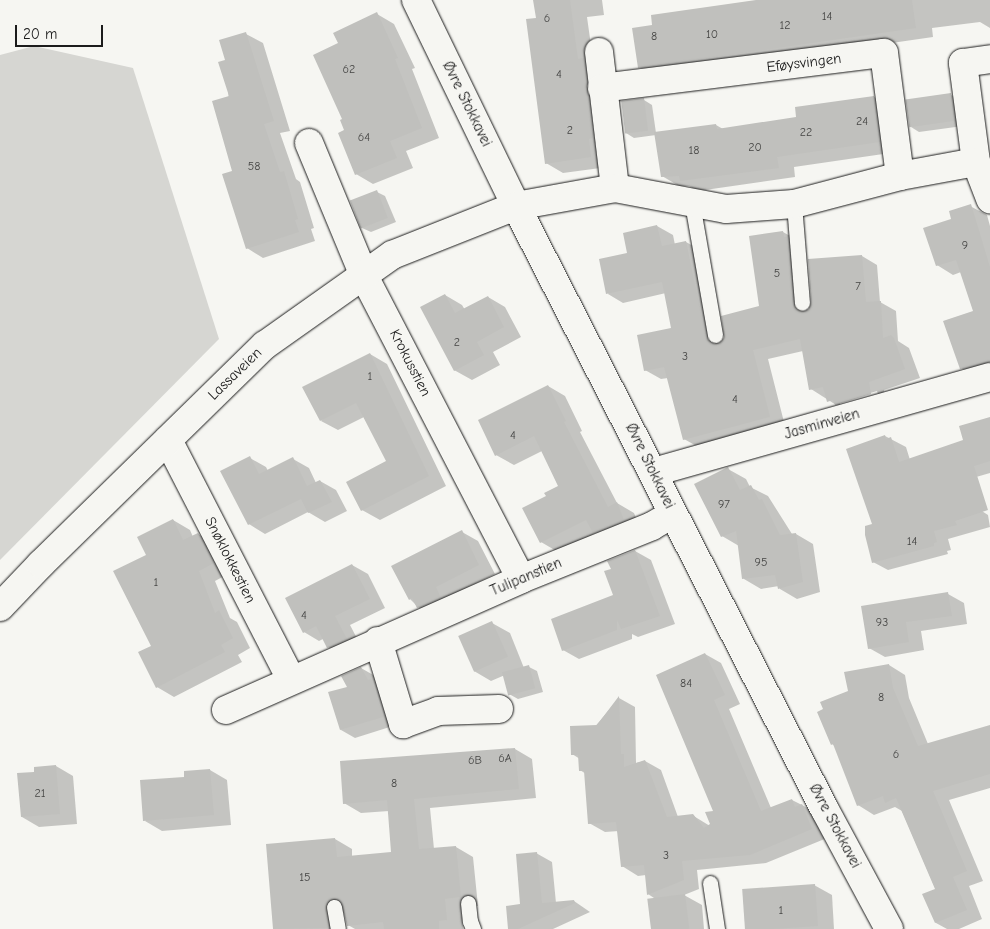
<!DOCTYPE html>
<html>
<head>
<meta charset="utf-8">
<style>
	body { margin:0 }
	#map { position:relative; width:990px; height:929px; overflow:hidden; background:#f6f6f2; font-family:"Comic Neue",sans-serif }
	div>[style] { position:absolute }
	.green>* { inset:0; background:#d6d6d2 }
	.shadow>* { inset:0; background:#0003 }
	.building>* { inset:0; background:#c0c0bd; transform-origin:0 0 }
	.roads { filter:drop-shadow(0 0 1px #1c1c1c) drop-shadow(0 0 1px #1c1c1c) }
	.lane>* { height:15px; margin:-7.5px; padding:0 7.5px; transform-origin:7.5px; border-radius:7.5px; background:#f6f6f2 }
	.street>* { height:28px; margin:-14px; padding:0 14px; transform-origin:14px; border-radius:14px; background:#f6f6f2 }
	span { translate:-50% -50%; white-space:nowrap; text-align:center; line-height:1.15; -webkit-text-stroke:4px #f6f6f2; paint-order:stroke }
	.number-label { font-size:12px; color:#454544 }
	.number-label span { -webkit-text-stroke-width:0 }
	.street-label { font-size:15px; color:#1c1c1c }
	.scale { position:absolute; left:15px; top:25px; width:88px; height:22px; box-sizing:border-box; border:2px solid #1c1c1c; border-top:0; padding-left:6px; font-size:15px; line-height:18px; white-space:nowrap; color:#1c1c1c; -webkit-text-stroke:4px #f6f6f2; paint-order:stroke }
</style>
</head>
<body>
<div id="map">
	<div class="green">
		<i style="clip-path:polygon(34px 46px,133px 68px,219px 339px,0 560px,0 55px)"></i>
	</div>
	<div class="shadow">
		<i style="clip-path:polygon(549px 0,602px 0,604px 15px,587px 17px,608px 167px,563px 173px,546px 163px,537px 19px)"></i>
		<i style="clip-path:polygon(765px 0,990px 0,990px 28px,980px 22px,932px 28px,933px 37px,656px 77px,639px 67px,654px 26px)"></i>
		<i style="clip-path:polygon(377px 14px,394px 24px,415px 68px,412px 69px,439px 138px,406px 151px,413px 168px,373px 184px,356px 174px,343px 120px,340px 44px)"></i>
		<i style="clip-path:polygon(246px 34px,263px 43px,290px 131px,280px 133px,296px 179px,300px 182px,314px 228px,311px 229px,315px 241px,263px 258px,247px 248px,234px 172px,226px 61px)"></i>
		<i style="clip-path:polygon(951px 95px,959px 99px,963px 126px,919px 132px,911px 127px)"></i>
		<i style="clip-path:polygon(874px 97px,891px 107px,897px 152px,794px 167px,795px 177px,698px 191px,689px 186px,679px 186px,662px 176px,656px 135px,634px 138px,626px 133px,644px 100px,652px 105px,656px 133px,716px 125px,723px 129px,797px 118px)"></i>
		<i style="clip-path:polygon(377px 192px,385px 196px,396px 222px,371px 232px,362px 228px)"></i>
		<i style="clip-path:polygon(970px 206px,987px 215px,990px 226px,990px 375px,977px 378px,961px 368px,974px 312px,961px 272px,953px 275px,937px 265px,953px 220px)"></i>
		<i style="clip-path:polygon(evenodd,657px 226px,673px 235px,675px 245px,686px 242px,702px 251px,720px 342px,761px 307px,783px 232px,799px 241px,803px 247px,808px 313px,862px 256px,877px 265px,880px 302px,896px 311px,898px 341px,909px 348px,920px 378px,884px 390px,886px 403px,844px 410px,811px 389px,803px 351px,768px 359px,785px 426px,700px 448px,684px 439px,668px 378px,661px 379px,645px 370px,672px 329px,666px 293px,623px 303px,608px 294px,628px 254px,657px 226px,877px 391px,878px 394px,840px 405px,840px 402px,877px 391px)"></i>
		<i style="clip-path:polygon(445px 295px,462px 305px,465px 310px,488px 297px,505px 307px,521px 337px,493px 352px,500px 365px,472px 380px,454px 370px)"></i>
		<i style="clip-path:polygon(370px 354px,387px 364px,446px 486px,380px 520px,362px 510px,388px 462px,364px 417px,338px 430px,321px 421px)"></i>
		<i style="clip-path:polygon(548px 386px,565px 396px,582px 431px,580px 432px,617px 503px,634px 513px,641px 530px,611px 542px,596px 533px,558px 552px,541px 542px,548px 496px,559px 487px,542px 451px,514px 465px,496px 455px)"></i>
		<i style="clip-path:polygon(990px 419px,990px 473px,879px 505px,885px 436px,906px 447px,910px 460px,964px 441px)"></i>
		<i style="clip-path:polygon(250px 458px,266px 467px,268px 471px,293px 459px,309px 468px,316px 483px,320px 481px,336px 490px,347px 511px,325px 522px,308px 512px,265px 534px,249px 524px)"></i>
		<i style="clip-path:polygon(728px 469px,746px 479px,750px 487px,768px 496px,792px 534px,796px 534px,813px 544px,820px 592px,797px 599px,780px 589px,779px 586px,761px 589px,744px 579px,739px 546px,722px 536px)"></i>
		<i style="clip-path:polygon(974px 506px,988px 515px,990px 527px,948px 539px,951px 550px,947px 551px,948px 554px,888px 570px,873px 562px)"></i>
		<i style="clip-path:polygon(173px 520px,190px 530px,193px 537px,198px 534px,215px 544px,230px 573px,215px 581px,230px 618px,237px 622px,250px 648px,238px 655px,242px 662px,174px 697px,157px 687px,147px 556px)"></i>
		<i style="clip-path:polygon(462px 532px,478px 541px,495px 574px,451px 596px,434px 617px,418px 607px,410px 599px)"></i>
		<i style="clip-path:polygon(635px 551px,651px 560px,675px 624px,638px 637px,632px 634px,632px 639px,579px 659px,563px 650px,615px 595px,612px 569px)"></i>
		<i style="clip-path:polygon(352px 565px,368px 574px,385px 608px,350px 625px,362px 648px,343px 656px,328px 647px,323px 639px,319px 641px,304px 632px)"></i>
		<i style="clip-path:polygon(948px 594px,964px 603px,967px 624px,921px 631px,924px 650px,885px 657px,869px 648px,863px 607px)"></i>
		<i style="clip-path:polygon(492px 623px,510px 633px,524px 668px,529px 667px,537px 671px,543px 692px,518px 699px,509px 694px,505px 675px,491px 681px,474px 671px)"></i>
		<i style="clip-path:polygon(705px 654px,721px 663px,740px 704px,729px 709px,771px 808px,792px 800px,802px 805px,818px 814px,827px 838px,766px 863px,697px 870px,699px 889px,684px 895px,702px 905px,704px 929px,651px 929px,654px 898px,648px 894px,646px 875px,638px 876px,622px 866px,619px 831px,605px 832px,589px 823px,586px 774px,580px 770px,580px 759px,572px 754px,619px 698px,635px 707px,636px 763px,645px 761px,661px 770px,678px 817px,692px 815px,710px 826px,715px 812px)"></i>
		<i style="clip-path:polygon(889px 665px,905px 675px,909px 698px,928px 744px,990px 726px,990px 788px,949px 800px,983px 881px,969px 886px,982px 919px,959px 929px,947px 929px,936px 923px,936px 890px,902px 811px,895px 807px,874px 815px,858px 805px,835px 746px,832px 744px,849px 692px)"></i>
		<i style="clip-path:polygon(361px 668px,375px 676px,396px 725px,355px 738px,341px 730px,348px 687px)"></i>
		<i style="clip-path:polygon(515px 749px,532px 759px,536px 798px,430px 808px,434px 849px,456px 847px,473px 857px,478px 906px,461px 908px,463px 929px,355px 929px,348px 925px,345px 911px,342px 914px,344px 929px,274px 929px,268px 845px,335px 839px,352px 849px,352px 857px,392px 853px,389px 811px,361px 813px,344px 803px)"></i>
		<i style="clip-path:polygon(56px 766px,73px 776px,77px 824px,39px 827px,22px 817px,36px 773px)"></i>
		<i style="clip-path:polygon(210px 770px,227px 780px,231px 825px,162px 831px,145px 821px)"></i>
		<i style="clip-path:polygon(536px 853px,552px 862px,556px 903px,574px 901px,590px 912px,553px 929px,509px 929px,521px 906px)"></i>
		<i style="clip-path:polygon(814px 885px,832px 895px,834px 929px,747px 929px,744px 891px)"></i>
	</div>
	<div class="building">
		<i style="clip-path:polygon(533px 0,570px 0,578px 59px,584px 58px,593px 138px,589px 139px,591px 157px,545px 164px,526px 19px,536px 18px)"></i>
		<i style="clip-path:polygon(756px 0,912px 0,916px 28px,638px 68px,632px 28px,652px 25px,651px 15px)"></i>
		<i style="clip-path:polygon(377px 12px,398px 58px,395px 59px,422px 128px,390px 141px,397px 158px,355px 175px,338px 133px,344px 130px,340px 120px,342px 119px,313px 55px,338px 43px,333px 33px)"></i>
		<i style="clip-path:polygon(246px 32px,274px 121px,264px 124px,280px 172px,284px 171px,298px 219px,295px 220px,299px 232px,246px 249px,222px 174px,232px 171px,212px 101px,229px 96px,218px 62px,225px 60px,219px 40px)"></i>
		<i style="left:951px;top:93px;width:28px;height:46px;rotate:82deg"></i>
		<i style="clip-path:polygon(874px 96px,880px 142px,777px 157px,779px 168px,680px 181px,679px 176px,661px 177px,654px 132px,716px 124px,717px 129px,796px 117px,795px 107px)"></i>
		<i style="left:644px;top:98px;width:33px;height:23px;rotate:83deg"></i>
		<i style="left:377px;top:190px;width:30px;height:29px;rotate:69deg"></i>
		<i style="clip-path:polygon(971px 204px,990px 267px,990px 362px,960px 369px,943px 321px,973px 311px,956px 260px,936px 266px,923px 228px,951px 219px,949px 211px)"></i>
		<i style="clip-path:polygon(657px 225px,662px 246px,686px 241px,706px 337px,712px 344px,721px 342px,724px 338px,721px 316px,759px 306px,749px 236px,783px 231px,784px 237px,787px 237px,793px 304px,795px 309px,802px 312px,808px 310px,811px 303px,808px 259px,862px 255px,866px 302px,881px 301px,883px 338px,891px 335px,894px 338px,905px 369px,869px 382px,871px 394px,835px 405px,833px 400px,827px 402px,823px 387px,809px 390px,800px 339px,753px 350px,770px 417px,683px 440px,664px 367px,644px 371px,637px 335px,671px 328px,662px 282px,606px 294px,599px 259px,627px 253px,623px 233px)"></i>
		<i style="clip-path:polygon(445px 294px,455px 313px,488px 296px,504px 327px,477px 342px,484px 355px,454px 371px,420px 307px)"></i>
		<i style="clip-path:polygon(370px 353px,429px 476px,361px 511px,346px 482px,386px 461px,356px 403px,320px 421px,302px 387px)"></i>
		<i style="clip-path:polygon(548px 385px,566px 421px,564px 422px,608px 507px,617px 502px,624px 520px,593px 533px,586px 520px,540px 543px,522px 508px,546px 496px,544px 493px,558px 486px,534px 436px,495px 456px,478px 420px)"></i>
		<i style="clip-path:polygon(990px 417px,990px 461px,974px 466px,988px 510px,955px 521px,957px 525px,934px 531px,937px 542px,934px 543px,934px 546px,872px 563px,865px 535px,865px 526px,872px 524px,846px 449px,885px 435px,886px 439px,891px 437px,899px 462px,963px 440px,959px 426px)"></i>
		<i style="clip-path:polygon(250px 456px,259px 474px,293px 457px,307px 486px,320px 480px,332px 502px,308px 513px,301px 499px,248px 525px,220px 471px)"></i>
		<i style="clip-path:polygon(728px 467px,740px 490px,751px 485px,759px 500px,762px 499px,780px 535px,796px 533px,803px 582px,778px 589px,775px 575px,742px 579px,736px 531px,721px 537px,694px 484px)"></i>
		<i style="clip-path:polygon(173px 519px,183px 540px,198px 533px,205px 545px,214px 563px,199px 571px,215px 613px,219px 610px,233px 638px,221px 645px,225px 652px,156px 688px,138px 652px,151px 646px,113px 571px,146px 555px,137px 537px)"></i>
		<i style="clip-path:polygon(462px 530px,479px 565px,436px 587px,441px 598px,417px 608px,412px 598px,409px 600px,391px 566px)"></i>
		<i style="clip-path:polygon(635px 550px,660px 616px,621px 629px,617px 620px,617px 630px,562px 651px,551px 619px,613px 595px,604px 571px,611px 569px,607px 561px)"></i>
		<i style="clip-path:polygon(352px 564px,370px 599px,335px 616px,347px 639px,327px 648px,316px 626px,303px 633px,285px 598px)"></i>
		<i style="clip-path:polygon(948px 592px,952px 616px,906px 622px,909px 642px,868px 649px,861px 606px)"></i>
		<i style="left:492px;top:621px;width:39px;height:37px;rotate:66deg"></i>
		<i style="clip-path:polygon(705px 653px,725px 695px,714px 700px,761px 811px,792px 799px,795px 807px,802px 804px,812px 829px,750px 855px,682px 861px,684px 880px,647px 895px,644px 865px,621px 867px,616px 822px,588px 824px,584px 771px,579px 771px,578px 755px,571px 755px,570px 726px,597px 725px,619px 696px,621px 754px,624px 754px,624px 767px,645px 760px,667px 817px,693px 814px,704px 828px,710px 824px,705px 812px,713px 811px,656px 675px)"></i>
		<i style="clip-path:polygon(889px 664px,893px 688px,918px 746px,990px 725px,990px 774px,933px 791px,967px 871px,953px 877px,967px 910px,935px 923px,922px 894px,935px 889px,896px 798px,885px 803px,883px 796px,857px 806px,833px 744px,831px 745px,817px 712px,823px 709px,820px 702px,848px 691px,844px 672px)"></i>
		<i style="left:529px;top:665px;width:24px;height:28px;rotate:75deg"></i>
		<i style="clip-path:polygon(361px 667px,368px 680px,371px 679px,383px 717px,340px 730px,328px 692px,347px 687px,341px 676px)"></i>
		<i style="clip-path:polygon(515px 748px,519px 789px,414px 799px,419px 849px,456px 846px,461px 897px,445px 899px,447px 920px,439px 921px,439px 929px,384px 929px,383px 922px,347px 926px,341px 901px,333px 898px,325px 904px,328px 928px,273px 929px,266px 844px,335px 838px,337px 857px,391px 852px,387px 800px,343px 804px,340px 761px)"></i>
		<i style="clip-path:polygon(56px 765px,60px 814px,21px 817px,17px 773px,34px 772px,34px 767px)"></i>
		<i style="clip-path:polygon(210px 769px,214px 815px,143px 821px,140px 780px,184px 777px,184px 771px)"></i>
		<i style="clip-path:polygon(537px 852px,542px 903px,574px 900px,575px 903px,518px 929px,508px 929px,506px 906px,520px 904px,516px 854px)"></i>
		<i style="left:815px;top:884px;width:42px;height:73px;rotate:86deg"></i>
		<i style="left:685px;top:894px;width:35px;height:38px;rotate:83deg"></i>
	</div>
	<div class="roads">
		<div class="lane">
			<i style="left:692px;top:203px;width:134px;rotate:80.1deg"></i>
			<i style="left:794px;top:204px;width:99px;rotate:85.4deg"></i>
			<i style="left:710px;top:883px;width:47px;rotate:81.3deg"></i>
			<i style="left:468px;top:903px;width:18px;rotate:84deg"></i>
			<i style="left:470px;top:921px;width:9px;rotate:69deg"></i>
			<i style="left:334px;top:907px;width:22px;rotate:80deg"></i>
		</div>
		<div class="street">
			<i style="left:416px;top:0;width:229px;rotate:64.1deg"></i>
			<i style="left:516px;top:206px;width:678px;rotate:62.91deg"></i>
			<i style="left:825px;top:810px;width:135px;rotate:61.7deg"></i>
			<i style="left:599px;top:52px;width:137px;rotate:83.3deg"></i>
			<i style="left:602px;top:88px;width:284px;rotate:-7.1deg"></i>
			<i style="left:884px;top:53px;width:124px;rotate:82.6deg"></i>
			<i style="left:309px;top:143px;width:144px;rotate:67.5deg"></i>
			<i style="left:364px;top:276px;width:341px;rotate:62.6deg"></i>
			<i style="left:976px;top:162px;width:100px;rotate:-97.5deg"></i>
			<i style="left:963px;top:63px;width:27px;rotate:-8deg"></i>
			<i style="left:168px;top:440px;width:269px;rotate:62.8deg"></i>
			<i style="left:654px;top:472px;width:349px;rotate:-15.8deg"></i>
			<i style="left:0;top:607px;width:59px;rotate:-46.4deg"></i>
			<i style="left:41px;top:564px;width:313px;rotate:-44.4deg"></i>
			<i style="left:265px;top:345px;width:156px;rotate:-35.3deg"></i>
			<i style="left:392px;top:255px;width:133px;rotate:-21.6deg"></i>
			<i style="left:516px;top:206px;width:101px;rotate:-10.3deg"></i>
			<i style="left:615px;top:188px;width:113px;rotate:10.7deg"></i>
			<i style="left:726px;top:209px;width:68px;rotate:-4.2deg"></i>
			<i style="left:794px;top:204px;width:110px;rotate:-14.8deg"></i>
			<i style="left:900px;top:176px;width:77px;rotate:-10.4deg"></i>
			<i style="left:976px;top:162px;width:40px;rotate:69deg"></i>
			<i style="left:378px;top:641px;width:87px;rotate:73.2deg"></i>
			<i style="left:403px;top:724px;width:37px;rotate:-20deg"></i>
			<i style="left:438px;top:711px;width:61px;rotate:-1.9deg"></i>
			<i style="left:226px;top:710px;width:323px;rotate:-23.9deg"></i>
			<i style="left:521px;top:579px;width:141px;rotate:-22deg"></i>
			<i style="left:652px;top:526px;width:24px;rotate:-30deg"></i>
		</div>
	</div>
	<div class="number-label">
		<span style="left:827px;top:17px">14</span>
		<span style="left:547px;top:19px">6</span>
		<span style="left:785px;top:26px">12</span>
		<span style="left:712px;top:35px">10</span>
		<span style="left:654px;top:37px">8</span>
		<span style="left:349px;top:70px">62</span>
		<span style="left:559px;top:75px">4</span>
		<span style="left:862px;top:122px">24</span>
		<span style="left:570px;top:131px">2</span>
		<span style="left:806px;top:133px">22</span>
		<span style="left:364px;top:138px">64</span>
		<span style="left:755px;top:148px">20</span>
		<span style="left:694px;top:151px">18</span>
		<span style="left:254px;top:167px">58</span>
		<span style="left:965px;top:246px">9</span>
		<span style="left:777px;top:274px">5</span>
		<span style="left:858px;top:287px">7</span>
		<span style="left:457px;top:343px">2</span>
		<span style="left:685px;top:357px">3</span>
		<span style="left:370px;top:377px">1</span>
		<span style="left:735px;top:400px">4</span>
		<span style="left:513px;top:436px">4</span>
		<span style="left:724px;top:505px">97</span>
		<span style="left:912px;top:542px">14</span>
		<span style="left:761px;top:563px">95</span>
		<span style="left:156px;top:583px">1</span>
		<span style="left:304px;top:616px">4</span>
		<span style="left:882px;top:623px">93</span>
		<span style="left:686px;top:684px">84</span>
		<span style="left:881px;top:698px">8</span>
		<span style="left:896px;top:755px">6</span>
		<span style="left:505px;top:759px">6A</span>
		<span style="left:475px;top:761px">6B</span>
		<span style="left:394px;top:784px">8</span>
		<span style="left:40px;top:794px">21</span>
		<span style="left:666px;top:856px">3</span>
		<span style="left:305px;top:878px">15</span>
		<span style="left:781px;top:911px">1</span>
	</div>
	<div class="street-label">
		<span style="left:804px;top:63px;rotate:-7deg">Eføysvingen</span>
		<span style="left:467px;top:104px;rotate:64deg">Øvre Stokkavei</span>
		<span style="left:410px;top:363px;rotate:63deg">Krokusstien</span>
		<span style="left:235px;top:374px;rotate:-44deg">Lassaveien</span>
		<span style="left:822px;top:424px;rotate:-16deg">Jasminveien</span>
		<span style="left:650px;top:466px;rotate:64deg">Øvre Stokkavei</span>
		<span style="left:230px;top:560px;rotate:63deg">Snøklokkestien</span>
		<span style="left:526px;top:577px;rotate:-23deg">Tulipanstien</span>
		<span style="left:835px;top:826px;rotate:62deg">Øvre Stokkavei</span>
	</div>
	<div class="scale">20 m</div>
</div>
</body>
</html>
